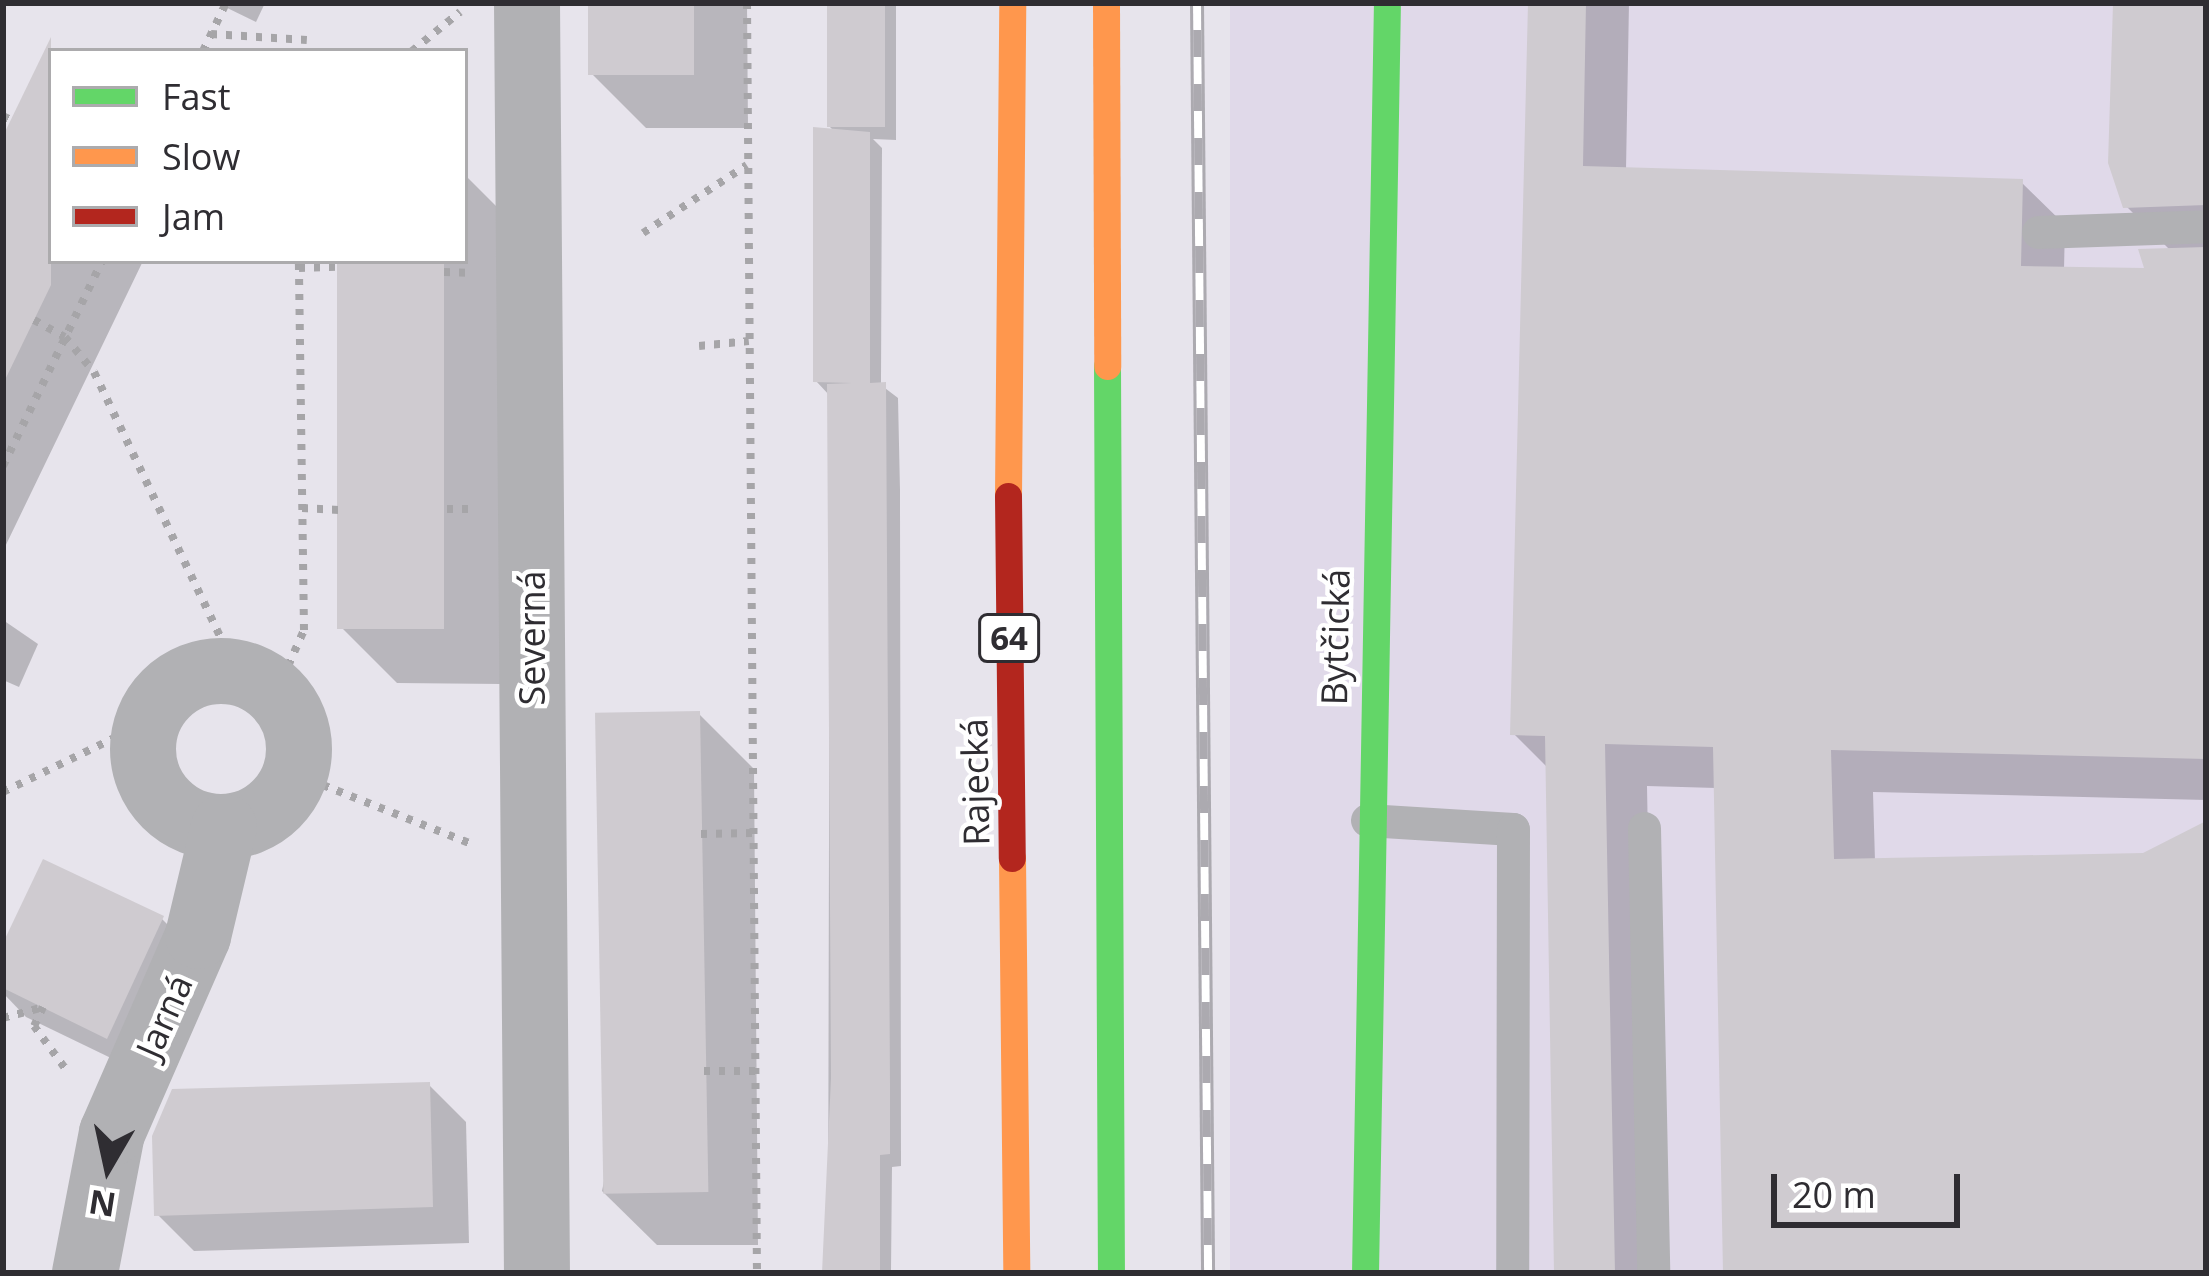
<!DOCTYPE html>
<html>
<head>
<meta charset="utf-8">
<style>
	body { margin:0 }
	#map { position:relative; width:2209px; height:1276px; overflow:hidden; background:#e7e4ec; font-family:"Open Sans",sans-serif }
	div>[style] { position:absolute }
	.built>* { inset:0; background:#e0d9e9; transform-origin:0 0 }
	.shadow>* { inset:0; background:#0003 }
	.building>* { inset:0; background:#cfcbd0; transform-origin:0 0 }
	.path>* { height:8px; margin-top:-4px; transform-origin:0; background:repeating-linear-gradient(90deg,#a6a5a8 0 6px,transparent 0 15px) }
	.lane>* { height:33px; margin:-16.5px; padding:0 16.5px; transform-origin:16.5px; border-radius:16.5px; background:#b1b1b4 }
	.street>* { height:66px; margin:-33px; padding:0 33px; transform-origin:33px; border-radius:33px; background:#b1b1b4 }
	.street>.ring { margin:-33px; padding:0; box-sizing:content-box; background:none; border:66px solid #b1b1b4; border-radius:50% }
	.fast>* { height:27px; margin:-13.5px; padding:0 13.5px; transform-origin:13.5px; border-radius:13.5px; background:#63d668 }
	.slow>* { height:27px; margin:-13.5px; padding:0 13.5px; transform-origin:13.5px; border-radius:13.5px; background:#ff974d }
	.jam>* { height:27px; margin:-13.5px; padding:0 13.5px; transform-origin:13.5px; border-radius:13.5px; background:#b3261e }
	.rail>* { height:14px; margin-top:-7px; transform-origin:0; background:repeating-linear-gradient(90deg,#fff 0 27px,#acaab0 0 54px); box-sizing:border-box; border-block:3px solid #acaab0 }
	span { translate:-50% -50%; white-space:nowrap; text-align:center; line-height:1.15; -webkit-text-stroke:9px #fff; paint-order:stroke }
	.shield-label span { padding:3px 9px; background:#fff; border:3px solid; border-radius:9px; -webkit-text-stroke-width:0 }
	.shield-label { font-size:33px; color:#2f2d32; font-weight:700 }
	.street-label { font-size:36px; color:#2f2d32 }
	.frame { position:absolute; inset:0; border:6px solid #2f2d32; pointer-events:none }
	.legend { position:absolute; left:48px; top:48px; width:420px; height:216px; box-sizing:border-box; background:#fff; border:3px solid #acabad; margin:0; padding:15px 21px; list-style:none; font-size:36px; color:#2f2d32 }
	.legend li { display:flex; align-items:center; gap:24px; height:60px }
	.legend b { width:60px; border:3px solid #acabad }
	.north { position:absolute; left:48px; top:1108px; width:120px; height:120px; -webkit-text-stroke:9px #fff; paint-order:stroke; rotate:189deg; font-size:33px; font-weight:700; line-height:48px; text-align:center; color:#2f2d32 }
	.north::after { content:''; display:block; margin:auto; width:42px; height:54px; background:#2f2d32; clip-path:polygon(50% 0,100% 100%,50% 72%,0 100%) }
	.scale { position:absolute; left:1771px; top:1174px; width:189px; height:54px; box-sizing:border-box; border:6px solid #2f2d32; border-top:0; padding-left:15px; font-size:36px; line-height:42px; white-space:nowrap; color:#2f2d32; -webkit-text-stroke:9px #fff; paint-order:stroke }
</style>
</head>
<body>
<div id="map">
	<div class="built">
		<i style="left:1230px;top:3px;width:976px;height:1270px"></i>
	</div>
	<div class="shadow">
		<i style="clip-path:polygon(217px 3px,265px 3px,256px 22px)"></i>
		<i style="clip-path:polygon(591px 3px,747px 3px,748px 128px,646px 128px,591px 73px)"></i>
		<i style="clip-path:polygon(829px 3px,896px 3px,896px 140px,873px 139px,882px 148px,881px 385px,898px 398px,900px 490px,901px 1166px,892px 1167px,891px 1273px,828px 1273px,830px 396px,816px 381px,835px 132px,829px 126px)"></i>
		<i style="clip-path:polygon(1531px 3px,1629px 3px,1626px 170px,2021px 182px,2065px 225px,2064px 270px,2148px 271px,2170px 250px,2126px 206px,2116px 3px,2206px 3px,2206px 800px,1873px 792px,1875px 861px,2144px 856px,2206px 825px,2206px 1273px,1726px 1273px,1716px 788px,1647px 786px,1656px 1273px,1558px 1273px,1549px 769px,1513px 733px)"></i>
		<i style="clip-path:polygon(51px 82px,51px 261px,143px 261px,3px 551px,3px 143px)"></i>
		<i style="clip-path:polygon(465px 175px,497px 207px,501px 684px,397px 683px,342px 628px,340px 261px,465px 261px)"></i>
		<i style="clip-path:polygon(3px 620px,38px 644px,19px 687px,3px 680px)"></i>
		<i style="clip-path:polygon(699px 714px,754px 769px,758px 1245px,657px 1245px,602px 1191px)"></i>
		<i style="clip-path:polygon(162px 919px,199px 956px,144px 1074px,26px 1017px,3px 993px,3px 951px)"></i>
		<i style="clip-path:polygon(429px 1085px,466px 1122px,469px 1243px,194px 1251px,157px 1214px)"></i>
	</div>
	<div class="building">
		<i style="left:588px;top:3px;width:106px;height:72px"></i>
		<i style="left:827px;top:3px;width:58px;height:124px"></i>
		<i style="clip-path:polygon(1528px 3px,1586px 3px,1583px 166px,2023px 179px,2021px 266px,2144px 268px,2138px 249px,2206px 247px,2206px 759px,1831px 750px,1834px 859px,2143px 853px,2206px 821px,2206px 1273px,1723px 1273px,1713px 747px,1605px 744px,1615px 1273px,1554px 1273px,1545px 736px,1510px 735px)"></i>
		<i style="clip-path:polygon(2113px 3px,2206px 3px,2206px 205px,2123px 208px,2108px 163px)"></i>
		<i style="clip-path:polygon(51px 37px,51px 285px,3px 384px,3px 136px)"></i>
		<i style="clip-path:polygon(813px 127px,870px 132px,870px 383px,886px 382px,890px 1086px,890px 1154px,880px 1155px,880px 1273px,822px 1273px,831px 1078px,827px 384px,852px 383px,813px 382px)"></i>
		<i style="left:337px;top:261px;width:107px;height:368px"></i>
		<i style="left:700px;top:711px;width:481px;height:105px;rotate:89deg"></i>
		<i style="clip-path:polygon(43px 859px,164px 916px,107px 1039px,3px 988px,3px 943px)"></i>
		<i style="clip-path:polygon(430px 1082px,433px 1207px,154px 1216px,152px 1136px,172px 1089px)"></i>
	</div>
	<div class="path">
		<i style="left:747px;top:3px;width:1270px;rotate:89.55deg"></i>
		<i style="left:211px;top:34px;width:96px;rotate:3.6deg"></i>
		<i style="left:203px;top:51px;width:53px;rotate:-64.4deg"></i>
		<i style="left:412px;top:51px;width:62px;rotate:-39.1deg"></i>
		<i style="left:3px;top:116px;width:9px;rotate:27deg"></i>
		<i style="left:643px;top:233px;width:124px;rotate:-33.2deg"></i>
		<i style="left:299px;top:268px;width:38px;rotate:-2deg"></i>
		<i style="left:444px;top:272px;width:23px;rotate:2deg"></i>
		<i style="left:34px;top:320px;width:35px;rotate:29deg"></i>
		<i style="left:65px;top:337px;width:45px;rotate:50.4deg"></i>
		<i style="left:94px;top:372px;width:332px;rotate:64.5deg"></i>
		<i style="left:699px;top:346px;width:50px;rotate:-5.7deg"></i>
		<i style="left:3px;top:466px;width:228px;rotate:-64.2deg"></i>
		<i style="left:302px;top:508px;width:37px;rotate:3deg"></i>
		<i style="left:447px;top:509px;width:23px"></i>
		<i style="left:276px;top:693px;width:69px;rotate:-66deg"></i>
		<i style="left:304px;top:630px;width:369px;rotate:-90.8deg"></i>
		<i style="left:295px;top:774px;width:190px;rotate:21.6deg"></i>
		<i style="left:3px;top:792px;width:160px;rotate:-25.9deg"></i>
		<i style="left:701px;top:834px;width:52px;rotate:-1.1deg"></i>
		<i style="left:43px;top:1007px;width:21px;rotate:115deg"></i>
		<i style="left:34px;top:1026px;width:56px;rotate:53.7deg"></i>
		<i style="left:3px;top:1018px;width:39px;rotate:-15deg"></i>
		<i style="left:704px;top:1071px;width:52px"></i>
	</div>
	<div class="lane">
		<i style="left:2038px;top:232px;width:168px;rotate:-2deg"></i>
		<i style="left:1367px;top:820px;width:146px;rotate:3.5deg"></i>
		<i style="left:1513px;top:829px;width:444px;rotate:90.1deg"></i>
		<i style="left:1644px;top:828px;width:445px;rotate:88.8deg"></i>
	</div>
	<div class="street">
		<i style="left:527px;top:3px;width:1270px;rotate:89.55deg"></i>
		<i class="ring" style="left:143px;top:671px;width:90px;height:90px"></i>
		<i style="left:85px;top:1273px;width:143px;rotate:-79.1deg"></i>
		<i style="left:112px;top:1133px;width:215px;rotate:-66.4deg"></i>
		<i style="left:198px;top:936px;width:112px;rotate:-76.6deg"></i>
	</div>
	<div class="fast">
		<i style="left:1107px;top:366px;width:907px;rotate:89.75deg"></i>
		<i style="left:1365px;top:1273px;width:1270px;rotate:-89.01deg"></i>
	</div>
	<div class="slow">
		<i style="left:1106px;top:3px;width:363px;rotate:89.8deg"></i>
		<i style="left:1008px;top:496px;width:493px;rotate:-89.5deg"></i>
		<i style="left:1012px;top:858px;width:415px;rotate:89.4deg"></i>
	</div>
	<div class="jam">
		<i style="left:1008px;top:496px;width:362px;rotate:89.4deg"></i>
	</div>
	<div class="rail">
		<i style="left:1197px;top:3px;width:1270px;rotate:89.5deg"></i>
	</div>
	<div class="shield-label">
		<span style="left:1009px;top:638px">64</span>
	</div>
	<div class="street-label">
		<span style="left:1335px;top:637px;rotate:-89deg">Bytčická</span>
		<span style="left:532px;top:638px;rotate:-90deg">Severná</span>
		<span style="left:975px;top:782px;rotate:-91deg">Rajecká</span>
		<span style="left:164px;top:1016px;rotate:-66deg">Jarná</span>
	</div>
	<div class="frame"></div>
	<ul class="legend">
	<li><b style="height:15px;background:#63d668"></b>Fast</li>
	<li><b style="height:15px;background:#ff974d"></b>Slow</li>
	<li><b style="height:15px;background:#b3261e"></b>Jam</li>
	</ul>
	<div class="north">N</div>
	<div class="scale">20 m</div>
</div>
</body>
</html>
